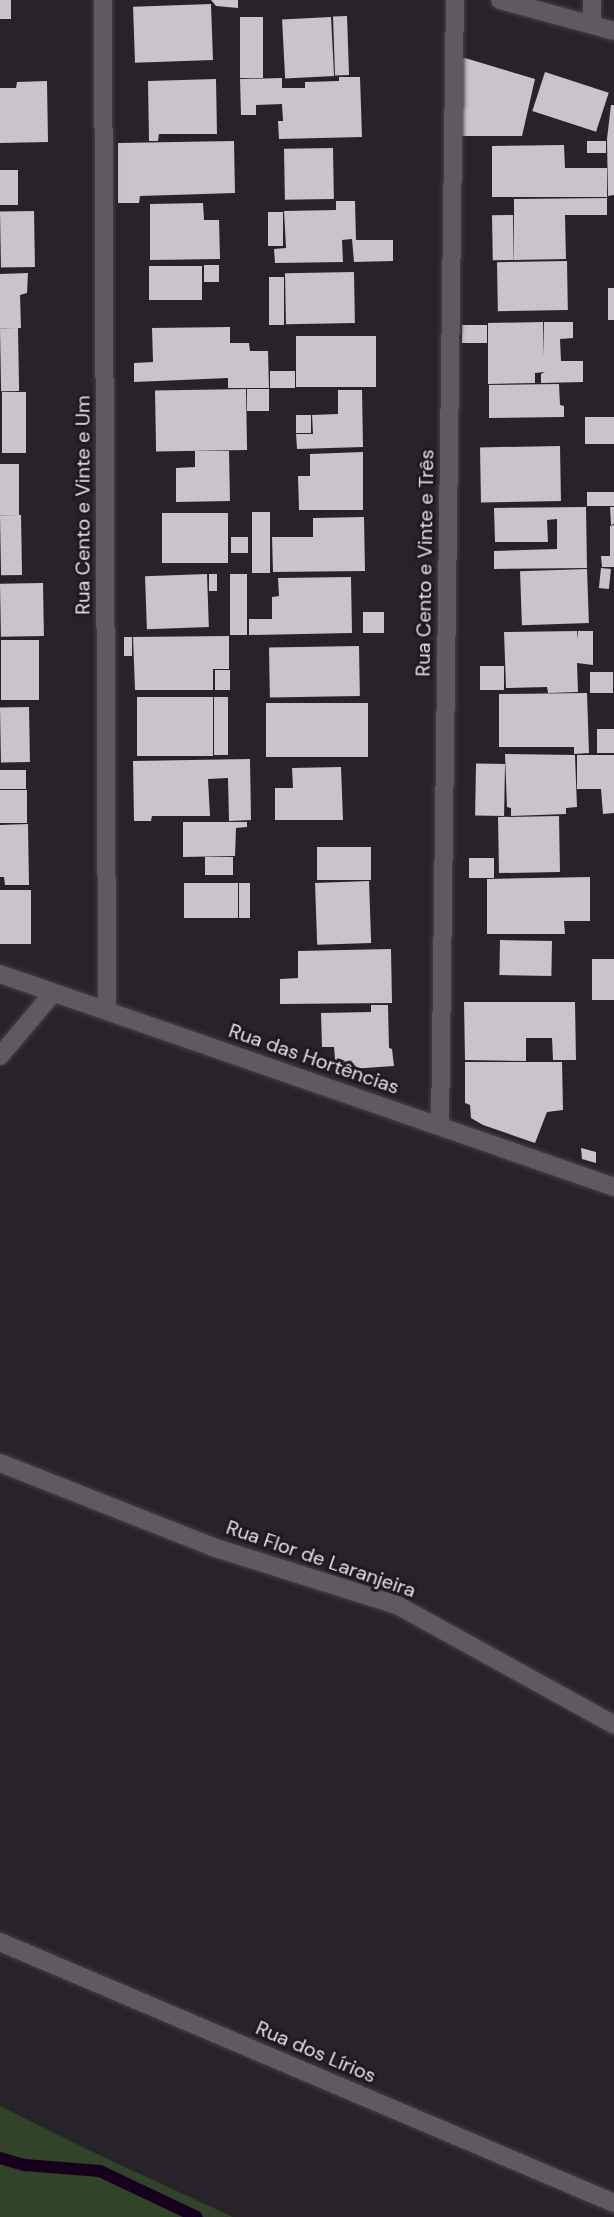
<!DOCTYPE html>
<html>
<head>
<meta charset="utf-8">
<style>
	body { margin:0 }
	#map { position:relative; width:614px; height:2217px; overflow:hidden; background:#282329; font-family:"DM Sans",sans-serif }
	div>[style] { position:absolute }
	.green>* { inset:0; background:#314328 }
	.stream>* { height:12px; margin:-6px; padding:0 6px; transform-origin:6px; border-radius:6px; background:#16001d }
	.building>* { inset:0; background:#c9c3ca; transform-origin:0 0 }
	.roads { filter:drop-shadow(0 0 2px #434044) drop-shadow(0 0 2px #434044) }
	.minor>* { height:18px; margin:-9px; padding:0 9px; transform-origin:9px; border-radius:9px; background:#5f5a60 }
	span { translate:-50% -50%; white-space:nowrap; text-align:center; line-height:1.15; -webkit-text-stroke:6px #1e1a1f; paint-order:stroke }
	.street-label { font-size:20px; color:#e4e2e5 }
</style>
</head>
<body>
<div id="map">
	<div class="green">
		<i style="clip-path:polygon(0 2106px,101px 2156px,233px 2217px,0 2217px)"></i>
	</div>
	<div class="stream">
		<i style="left:0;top:2158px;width:26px;rotate:16deg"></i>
		<i style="left:25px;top:2165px;width:75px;rotate:4.6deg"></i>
		<i style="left:100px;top:2171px;width:107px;rotate:25.4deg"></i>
	</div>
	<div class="building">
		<i style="left:0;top:0;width:11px;height:19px"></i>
		<i style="clip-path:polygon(211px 0,238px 0,238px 8px,216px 6px)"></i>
		<i style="left:211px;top:4px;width:56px;height:78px;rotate:88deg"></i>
		<i style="left:347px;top:16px;width:59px;height:14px;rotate:88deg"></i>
		<i style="left:240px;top:17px;width:23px;height:61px"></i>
		<i style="left:331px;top:17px;width:59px;height:49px;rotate:87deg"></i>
		<i style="clip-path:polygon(465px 58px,535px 79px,522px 136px,455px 136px,460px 59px)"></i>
		<i style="left:545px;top:72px;width:67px;height:41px;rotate:18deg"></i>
		<i style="clip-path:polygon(339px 77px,360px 77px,362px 137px,279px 139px,278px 121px,283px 121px,282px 104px,256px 105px,256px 115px,241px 115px,240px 79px,282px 78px,282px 88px,305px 88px,305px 82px,339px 81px)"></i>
		<i style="clip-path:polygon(216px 79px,217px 134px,159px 134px,158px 141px,149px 141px,148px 81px)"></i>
		<i style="clip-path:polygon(47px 81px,48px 142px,0 143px,0 88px,16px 88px,17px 82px)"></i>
		<i style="clip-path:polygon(611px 105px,614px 105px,614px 195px,608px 196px,607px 139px)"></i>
		<i style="clip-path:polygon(234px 141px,235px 193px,140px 196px,139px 203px,118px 203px,118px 143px)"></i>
		<i style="left:587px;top:141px;width:19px;height:12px"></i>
		<i style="clip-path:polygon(564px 145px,565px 168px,607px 168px,607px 197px,492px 197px,492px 146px)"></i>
		<i style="left:333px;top:148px;width:51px;height:49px;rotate:89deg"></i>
		<i style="left:18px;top:170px;width:35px;height:18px;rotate:90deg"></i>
		<i style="clip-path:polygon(607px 198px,607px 215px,565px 215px,566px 259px,514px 260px,514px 199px)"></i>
		<i style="clip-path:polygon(336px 201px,355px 201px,356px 240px,393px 240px,393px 261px,354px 262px,352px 239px,342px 240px,343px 262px,275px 263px,274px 249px,286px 248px,284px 211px,336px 210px)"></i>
		<i style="clip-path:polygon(203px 203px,204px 220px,219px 220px,220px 259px,150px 260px,150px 204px)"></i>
		<i style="left:34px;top:211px;width:56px;height:34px;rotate:89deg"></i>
		<i style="left:268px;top:212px;width:15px;height:34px"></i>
		<i style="left:513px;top:215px;width:45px;height:21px;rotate:89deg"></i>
		<i style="left:567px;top:261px;width:49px;height:70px;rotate:89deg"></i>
		<i style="left:204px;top:265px;width:15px;height:17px"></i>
		<i style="left:149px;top:266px;width:53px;height:34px"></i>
		<i style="left:354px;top:272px;width:51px;height:69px;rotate:89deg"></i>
		<i style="clip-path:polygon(28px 273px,27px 293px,20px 295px,21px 328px,0 328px,0 274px)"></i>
		<i style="left:269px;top:277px;width:15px;height:48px"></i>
		<i style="left:608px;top:288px;width:6px;height:32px"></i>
		<i style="clip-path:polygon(543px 322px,544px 357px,544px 322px,573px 322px,573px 338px,560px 339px,561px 361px,583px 361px,583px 382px,541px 383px,541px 374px,545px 372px,535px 373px,535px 383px,488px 384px,488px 323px)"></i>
		<i style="left:462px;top:325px;width:25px;height:18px"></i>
		<i style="clip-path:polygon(230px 327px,230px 343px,249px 343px,250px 351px,268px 351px,269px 388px,228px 388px,228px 378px,134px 382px,134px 363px,153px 362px,152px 328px)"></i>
		<i style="left:18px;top:328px;width:63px;height:18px;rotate:89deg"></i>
		<i style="left:296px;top:336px;width:80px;height:51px"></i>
		<i style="left:270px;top:371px;width:25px;height:17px"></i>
		<i style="clip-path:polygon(559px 384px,560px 405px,564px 406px,564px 417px,489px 418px,489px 385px)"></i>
		<i style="left:246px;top:389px;width:61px;height:91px;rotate:89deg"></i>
		<i style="left:247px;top:389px;width:22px;height:22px"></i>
		<i style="clip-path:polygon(338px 390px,362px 390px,363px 447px,297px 449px,296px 434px,313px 434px,312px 415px,338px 414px)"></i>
		<i style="left:2px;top:392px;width:24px;height:61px"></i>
		<i style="left:296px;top:415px;width:15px;height:18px"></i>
		<i style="left:614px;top:417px;width:27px;height:29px;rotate:90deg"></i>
		<i style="left:560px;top:446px;width:55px;height:80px;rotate:89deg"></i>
		<i style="clip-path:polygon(195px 451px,229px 451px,230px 501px,176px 502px,176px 468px,195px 467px)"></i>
		<i style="clip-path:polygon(363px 452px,363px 510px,299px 510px,298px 476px,310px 476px,310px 454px)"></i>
		<i style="left:0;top:464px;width:19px;height:51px"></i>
		<i style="left:587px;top:492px;width:27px;height:14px"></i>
		<i style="clip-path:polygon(586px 507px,587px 568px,494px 569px,494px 551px,557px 549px,557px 519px,547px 520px,548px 542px,495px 542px,494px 508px)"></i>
		<i style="clip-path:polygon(610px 507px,614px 507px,614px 524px,611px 525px)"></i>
		<i style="left:252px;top:512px;width:18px;height:61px"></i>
		<i style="left:162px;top:513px;width:66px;height:50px"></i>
		<i style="left:21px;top:515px;width:60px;height:21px;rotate:89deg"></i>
		<i style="clip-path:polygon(364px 517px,365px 571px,273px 572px,272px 537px,313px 537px,313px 518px)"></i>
		<i style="clip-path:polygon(614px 525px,614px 567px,602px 567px,601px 556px,610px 556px,610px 526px)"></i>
		<i style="left:231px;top:537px;width:17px;height:16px"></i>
		<i style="left:601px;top:568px;width:10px;height:20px;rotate:6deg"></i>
		<i style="left:587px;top:569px;width:54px;height:67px;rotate:88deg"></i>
		<i style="left:207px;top:574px;width:53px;height:62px;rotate:88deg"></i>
		<i style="left:209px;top:574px;width:8px;height:17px"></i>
		<i style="left:230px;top:574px;width:17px;height:61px"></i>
		<i style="clip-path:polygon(351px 577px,352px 633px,249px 635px,249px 619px,272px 619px,272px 597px,279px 596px,278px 578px)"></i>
		<i style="left:43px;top:583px;width:53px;height:43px;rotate:89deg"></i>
		<i style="left:384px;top:612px;width:21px;height:21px;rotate:90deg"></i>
		<i style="clip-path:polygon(577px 631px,577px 639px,578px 631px,593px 631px,593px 665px,577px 663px,578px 692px,548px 693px,547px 687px,506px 688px,504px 632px)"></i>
		<i style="clip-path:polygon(229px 636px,229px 669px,213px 669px,213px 690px,135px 690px,133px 637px)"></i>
		<i style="left:124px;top:637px;width:8px;height:19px"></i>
		<i style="left:39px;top:640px;width:60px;height:38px;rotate:90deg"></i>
		<i style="left:359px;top:646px;width:50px;height:90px;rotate:89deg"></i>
		<i style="left:504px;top:666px;width:24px;height:24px;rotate:90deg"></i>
		<i style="left:215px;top:670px;width:15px;height:20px"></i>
		<i style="left:613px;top:672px;width:21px;height:23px;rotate:90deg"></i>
		<i style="clip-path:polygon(587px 693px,589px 753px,574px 754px,574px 747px,499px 747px,499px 694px)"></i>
		<i style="left:137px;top:697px;width:76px;height:59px"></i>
		<i style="left:214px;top:697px;width:14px;height:58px"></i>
		<i style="left:368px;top:703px;width:54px;height:102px;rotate:90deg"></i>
		<i style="left:29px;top:707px;width:55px;height:29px;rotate:89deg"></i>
		<i style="left:597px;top:729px;width:17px;height:24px"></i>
		<i style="clip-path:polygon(505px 754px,575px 755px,577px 807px,566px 808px,566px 814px,511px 816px,511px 808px,507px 807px)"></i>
		<i style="clip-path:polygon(577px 755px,614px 755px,614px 813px,603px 814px,601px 789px,577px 789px)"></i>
		<i style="clip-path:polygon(250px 759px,251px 820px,229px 821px,228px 778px,208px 779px,210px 816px,152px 816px,151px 821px,134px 821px,133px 761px)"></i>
		<i style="left:505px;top:764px;width:52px;height:29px;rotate:91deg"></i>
		<i style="clip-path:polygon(341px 767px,343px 820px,275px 820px,275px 788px,293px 788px,292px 768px)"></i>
		<i style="left:0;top:770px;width:26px;height:19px"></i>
		<i style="left:0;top:790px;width:27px;height:33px"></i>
		<i style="left:559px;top:816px;width:56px;height:61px;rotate:89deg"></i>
		<i style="clip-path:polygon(183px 822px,247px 822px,247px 827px,236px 828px,235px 856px,183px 857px)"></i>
		<i style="clip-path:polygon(28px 824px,29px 885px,5px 885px,4px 877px,0 877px,0 825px)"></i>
		<i style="left:371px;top:847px;width:33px;height:54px;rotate:90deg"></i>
		<i style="left:205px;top:857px;width:28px;height:18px"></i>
		<i style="left:494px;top:858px;width:20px;height:25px;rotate:90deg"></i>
		<i style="clip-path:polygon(590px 877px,590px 921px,564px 921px,565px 934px,487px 934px,487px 879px)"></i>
		<i style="left:369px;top:881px;width:62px;height:54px;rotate:88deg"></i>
		<i style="left:238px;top:883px;width:35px;height:54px;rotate:90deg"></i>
		<i style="left:239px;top:883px;width:11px;height:35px"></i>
		<i style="left:0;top:890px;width:31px;height:54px"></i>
		<i style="left:500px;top:940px;width:52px;height:35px;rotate:1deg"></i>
		<i style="clip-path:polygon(391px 949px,392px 1003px,280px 1004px,280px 979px,298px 978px,298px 951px)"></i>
		<i style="left:614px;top:959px;width:41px;height:22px;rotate:90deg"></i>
		<i style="clip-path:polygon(464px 1002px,575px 1002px,576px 1060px,553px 1060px,552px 1038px,526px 1038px,526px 1061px,465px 1060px)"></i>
		<i style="clip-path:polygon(371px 1005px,388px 1005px,389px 1048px,392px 1049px,394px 1066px,336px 1070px,334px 1047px,322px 1047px,321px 1013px,371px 1012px)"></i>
		<i style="clip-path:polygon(465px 1062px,562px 1062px,563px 1110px,547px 1112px,535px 1143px,483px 1125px,471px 1118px,470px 1105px,465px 1103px)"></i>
		<i style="clip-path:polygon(581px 1148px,596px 1152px,596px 1163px,582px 1159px)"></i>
	</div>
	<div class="roads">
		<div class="minor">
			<i style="left:103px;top:0;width:1011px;rotate:89.77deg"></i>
			<i style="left:500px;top:0;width:118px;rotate:15.2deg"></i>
			<i style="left:592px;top:0;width:24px;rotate:90deg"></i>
			<i style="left:0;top:974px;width:650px;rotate:19.13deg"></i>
			<i style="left:0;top:1056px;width:82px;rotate:-49.9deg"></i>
			<i style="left:440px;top:1126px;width:1126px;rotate:-89.24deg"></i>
			<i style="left:0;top:1463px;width:232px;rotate:21.5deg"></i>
			<i style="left:216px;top:1548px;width:190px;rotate:17.5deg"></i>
			<i style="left:397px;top:1605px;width:248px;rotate:28.9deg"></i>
			<i style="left:0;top:1942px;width:667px;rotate:23.03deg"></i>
		</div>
	</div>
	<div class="street-label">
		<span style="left:83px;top:505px;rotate:-90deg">Rua Cento e Vinte e Um</span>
		<span style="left:425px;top:563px;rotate:-89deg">Rua Cento e Vinte e Três</span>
		<span style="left:314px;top:1059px;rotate:19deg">Rua das Hortências</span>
		<span style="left:321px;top:1559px;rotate:19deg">Rua Flor de Laranjeira</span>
		<span style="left:316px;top:2052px;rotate:23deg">Rua dos Lírios</span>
	</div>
</div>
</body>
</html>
